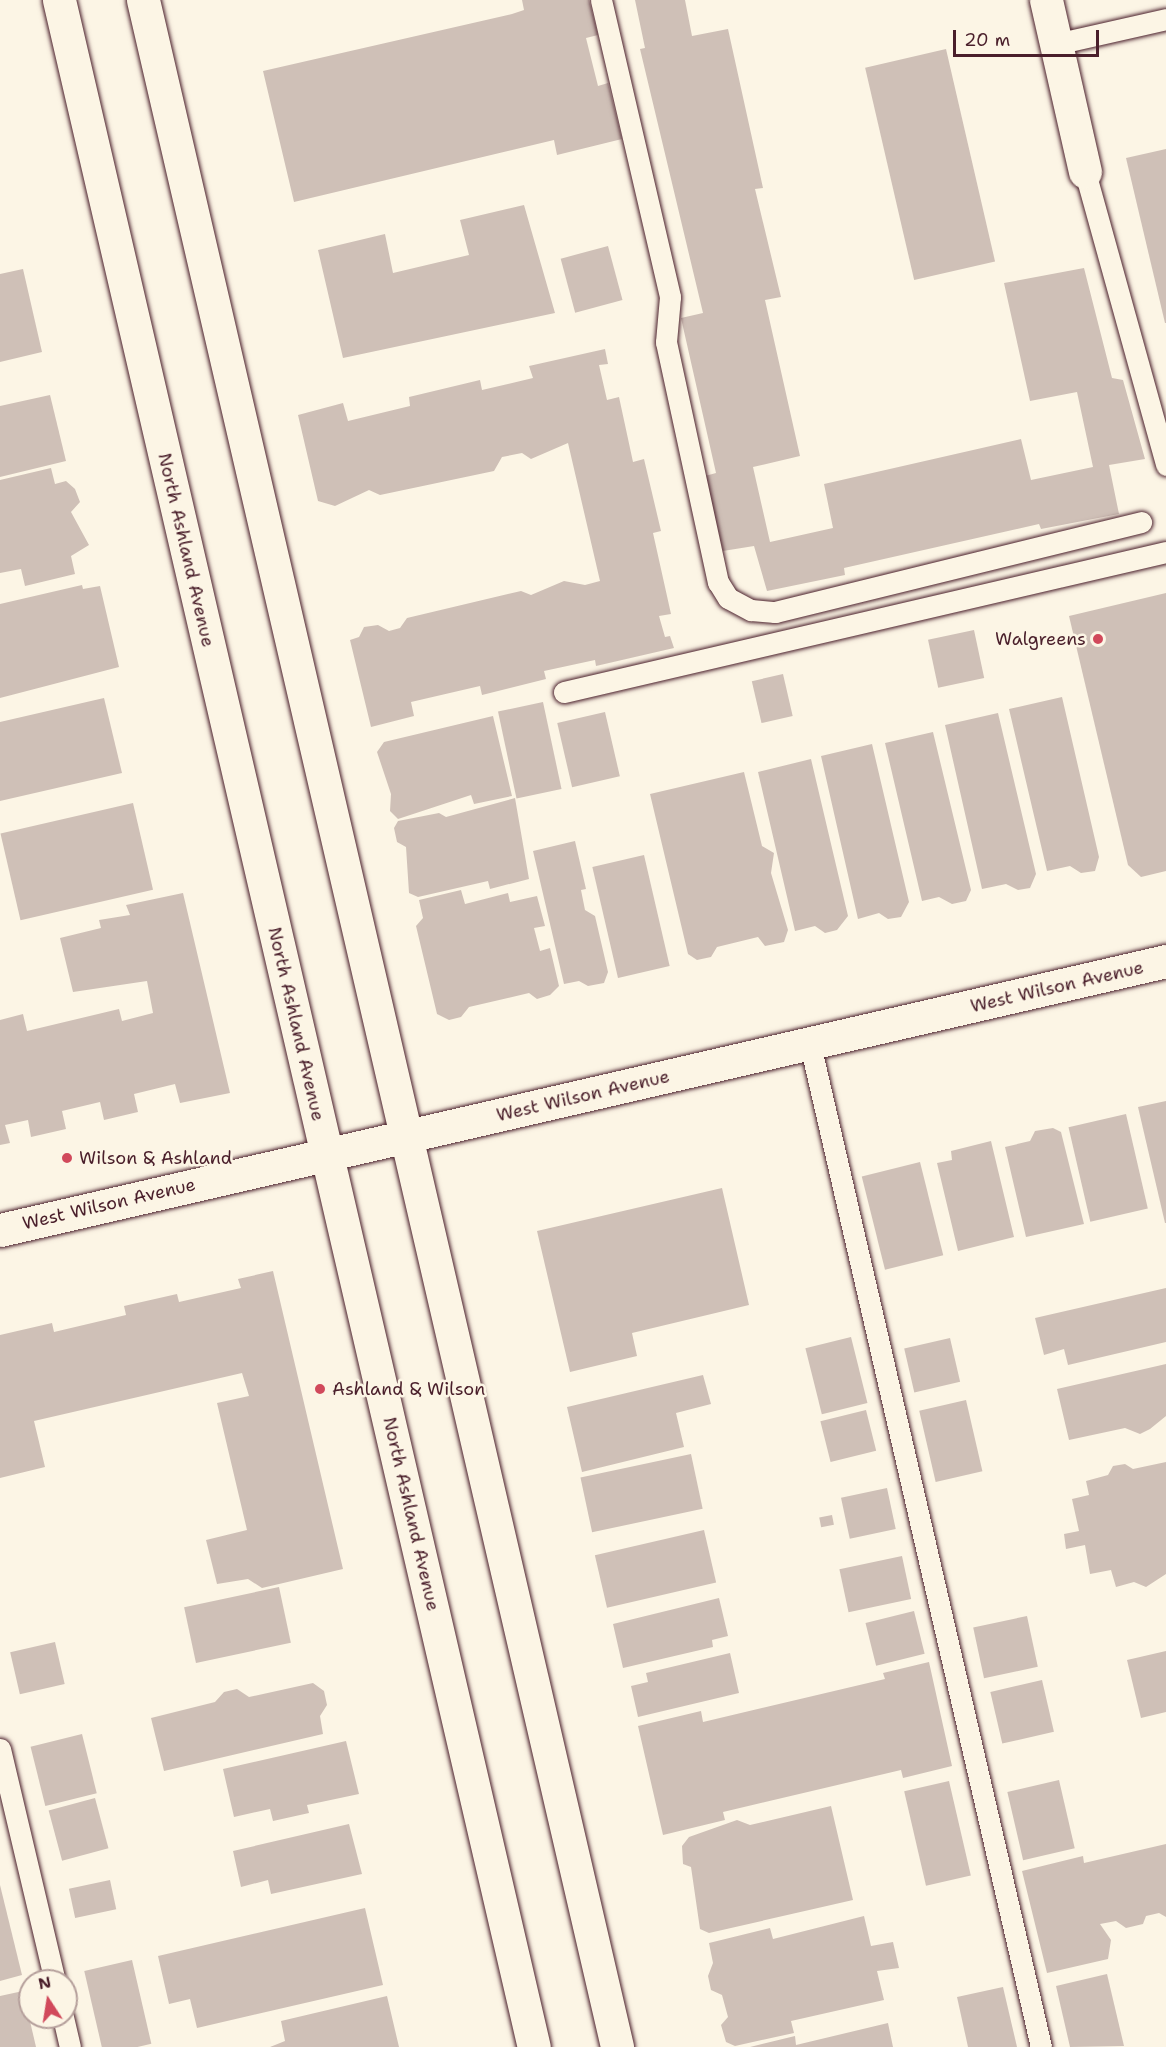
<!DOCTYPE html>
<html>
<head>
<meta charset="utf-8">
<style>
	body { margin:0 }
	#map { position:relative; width:1166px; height:2047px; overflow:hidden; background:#fcf5e5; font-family:"Shantell Sans",sans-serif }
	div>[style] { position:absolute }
	.building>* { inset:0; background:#cfc0b7; transform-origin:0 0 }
	.roads { filter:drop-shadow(0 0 2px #4a1f2b) drop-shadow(0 0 2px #4a1f2b) }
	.service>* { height:21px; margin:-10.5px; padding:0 10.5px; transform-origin:10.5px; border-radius:10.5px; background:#fcf5e5 }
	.minor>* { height:33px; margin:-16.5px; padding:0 16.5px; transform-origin:16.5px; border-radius:16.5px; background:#fcf5e5 }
	.tertiary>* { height:33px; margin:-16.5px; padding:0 16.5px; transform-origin:16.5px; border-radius:16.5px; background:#fcf5e5 }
	.secondary>* { height:33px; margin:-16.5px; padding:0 16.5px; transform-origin:16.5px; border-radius:16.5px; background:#fcf5e5 }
	.dots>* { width:16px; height:16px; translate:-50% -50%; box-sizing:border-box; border:3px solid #fcf5e5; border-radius:50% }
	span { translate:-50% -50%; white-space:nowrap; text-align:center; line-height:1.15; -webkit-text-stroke:5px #fcf5e5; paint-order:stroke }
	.street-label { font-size:18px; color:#4a1f2b }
	.poi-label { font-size:18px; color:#4a1f2b }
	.right { translate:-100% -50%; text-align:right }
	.left { translate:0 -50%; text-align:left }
	.north { position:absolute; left:18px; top:1969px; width:60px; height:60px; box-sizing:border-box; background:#fcf5e5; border:2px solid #b59f9b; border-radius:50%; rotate:348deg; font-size:16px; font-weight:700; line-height:24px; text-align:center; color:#4a1f2b }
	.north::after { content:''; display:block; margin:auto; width:21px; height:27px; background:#d1495b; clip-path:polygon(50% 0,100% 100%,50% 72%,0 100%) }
	.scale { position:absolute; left:953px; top:30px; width:146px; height:27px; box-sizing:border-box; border:3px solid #4a1f2b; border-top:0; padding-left:8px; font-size:18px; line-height:21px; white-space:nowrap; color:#4a1f2b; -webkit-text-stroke:4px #fcf5e5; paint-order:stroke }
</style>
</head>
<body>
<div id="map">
	<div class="building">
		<i style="clip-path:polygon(522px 0,589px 0,598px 35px,586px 38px,598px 86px,608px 83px,622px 139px,557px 155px,554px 140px,294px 202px,263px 71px,512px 14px,524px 10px)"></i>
		<i style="clip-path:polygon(635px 0,685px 0,692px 36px,728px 29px,763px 188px,755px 189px,781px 297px,765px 300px,800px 456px,753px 467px,770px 542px,833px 528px,824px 484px,1021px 439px,1031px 480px,1093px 467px,1077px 392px,1030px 401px,1004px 283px,1084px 268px,1112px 378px,1123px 380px,1145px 459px,1109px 465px,1119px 514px,1041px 529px,1039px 524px,844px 568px,845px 575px,767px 591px,754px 546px,723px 551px,705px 476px,716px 473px,681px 318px,703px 313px,640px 49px,645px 48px)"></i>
		<i style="left:946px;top:49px;width:218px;height:83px;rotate:77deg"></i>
		<i style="clip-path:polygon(1166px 149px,1166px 323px,1165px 323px,1126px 158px)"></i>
		<i style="clip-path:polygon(524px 205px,555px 313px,343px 358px,318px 250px,385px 234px,393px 273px,469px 255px,460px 220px)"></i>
		<i style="left:608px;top:246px;width:56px;height:49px;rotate:75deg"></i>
		<i style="clip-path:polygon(23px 269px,42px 352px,0 362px,0 274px)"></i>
		<i style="clip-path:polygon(605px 349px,608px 364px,599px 365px,607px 400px,619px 397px,633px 462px,644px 459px,661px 531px,653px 533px,671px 614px,659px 616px,665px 637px,670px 636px,674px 648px,596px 666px,595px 660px,544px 671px,546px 679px,482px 695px,480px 686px,411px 702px,414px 716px,371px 727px,350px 640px,359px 637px,364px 627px,378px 625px,389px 631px,400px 628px,407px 618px,521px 591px,531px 595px,564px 581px,585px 585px,600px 581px,568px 443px,531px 459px,522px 453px,502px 457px,494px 471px,380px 495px,369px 490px,335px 506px,318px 501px,298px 415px,343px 403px,348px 421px,410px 406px,409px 397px,480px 380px,482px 390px,533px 378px,529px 366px)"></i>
		<i style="clip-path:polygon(50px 395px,66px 461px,0 477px,0 406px)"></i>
		<i style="clip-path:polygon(51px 468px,55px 484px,66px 481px,75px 489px,80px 502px,71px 512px,89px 545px,71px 556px,75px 574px,25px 586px,21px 569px,0 573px,0 480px)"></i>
		<i style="clip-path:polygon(82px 585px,83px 589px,100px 586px,119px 667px,0 698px,0 604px)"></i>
		<i style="clip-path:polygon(1166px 593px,1166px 871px,1141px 877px,1128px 865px,1069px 616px)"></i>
		<i style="left:974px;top:630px;width:49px;height:47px;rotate:78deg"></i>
		<i style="left:783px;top:674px;width:43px;height:32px;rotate:77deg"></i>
		<i style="clip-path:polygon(1062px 697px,1099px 857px,1095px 871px,1081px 873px,1070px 866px,1047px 871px,1009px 709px)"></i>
		<i style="clip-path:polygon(104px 698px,122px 773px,0 801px,0 722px)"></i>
		<i style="left:543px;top:702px;width:89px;height:46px;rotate:78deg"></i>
		<i style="left:605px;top:712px;width:66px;height:49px;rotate:77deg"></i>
		<i style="clip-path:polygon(998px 713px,1036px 874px,1030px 888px,1018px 890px,1006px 884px,982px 889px,945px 725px)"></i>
		<i style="clip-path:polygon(493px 716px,512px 796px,474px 804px,471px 795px,398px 819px,390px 811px,391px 794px,377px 752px,384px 742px)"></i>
		<i style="clip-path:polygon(933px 732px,971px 890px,966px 901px,952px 904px,939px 897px,922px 901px,885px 743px)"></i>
		<i style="clip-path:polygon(872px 744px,909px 902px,901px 917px,888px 919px,879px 913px,858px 919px,821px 756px)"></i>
		<i style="clip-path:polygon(811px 759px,848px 916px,837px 930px,825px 933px,815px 926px,795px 931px,758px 772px)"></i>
		<i style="clip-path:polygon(744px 772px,762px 846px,774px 853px,771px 873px,788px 930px,784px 942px,765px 946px,758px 937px,717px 947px,711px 957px,697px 960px,688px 954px,650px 794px)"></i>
		<i style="clip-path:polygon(515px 798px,529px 879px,490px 889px,488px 881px,418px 897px,409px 893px,406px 847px,397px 842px,394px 828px,398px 821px,439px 813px,446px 817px)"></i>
		<i style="left:133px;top:803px;width:89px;height:136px;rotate:77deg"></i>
		<i style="clip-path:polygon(575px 841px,586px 889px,581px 890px,585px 910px,595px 916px,608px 972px,604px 983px,588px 986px,579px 981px,564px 984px,533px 851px)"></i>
		<i style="left:644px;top:855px;width:114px;height:53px;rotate:77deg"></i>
		<i style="clip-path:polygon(461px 890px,465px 904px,508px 893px,510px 902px,537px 896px,545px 926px,534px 928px,540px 951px,550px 948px,559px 986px,550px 995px,537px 999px,529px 993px,469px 1007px,461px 1017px,449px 1020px,437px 1014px,416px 926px,423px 918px,419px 900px)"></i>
		<i style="clip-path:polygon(183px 893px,230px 1093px,180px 1103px,175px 1084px,134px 1094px,138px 1112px,104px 1120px,100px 1102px,62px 1111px,66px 1129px,31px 1137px,28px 1120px,5px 1125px,10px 1143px,0 1145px,0 1020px,23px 1014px,27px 1031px,119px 1009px,122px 1021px,153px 1013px,147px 981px,73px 992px,60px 938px,101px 928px,99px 920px,130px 915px,126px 905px)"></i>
		<i style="clip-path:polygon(1166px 1101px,1166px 1223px,1165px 1223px,1138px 1107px)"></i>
		<i style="left:1126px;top:1114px;width:97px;height:59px;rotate:77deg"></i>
		<i style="clip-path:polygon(1053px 1128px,1061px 1132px,1084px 1224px,1026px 1237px,1005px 1147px,1030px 1141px,1035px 1131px)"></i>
		<i style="clip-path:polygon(991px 1141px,1014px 1237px,958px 1251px,937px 1163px,952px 1160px,951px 1151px)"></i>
		<i style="left:920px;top:1162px;width:96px;height:60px;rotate:76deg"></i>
		<i style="clip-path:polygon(722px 1188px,749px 1305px,632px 1333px,637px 1356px,570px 1372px,537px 1231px)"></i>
		<i style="clip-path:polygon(273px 1271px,343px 1569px,262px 1588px,248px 1579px,217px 1584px,206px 1540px,247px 1530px,217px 1403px,249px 1396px,242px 1373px,34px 1421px,45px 1467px,0 1478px,0 1335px,52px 1323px,54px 1332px,126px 1315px,124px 1306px,177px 1294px,179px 1302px,241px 1288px,238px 1279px)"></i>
		<i style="clip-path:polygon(1166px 1288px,1166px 1342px,1068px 1365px,1064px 1349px,1044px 1355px,1035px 1318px)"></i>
		<i style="left:851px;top:1337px;width:68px;height:47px;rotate:76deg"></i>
		<i style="left:950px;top:1338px;width:45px;height:47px;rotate:77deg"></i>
		<i style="clip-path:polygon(1166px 1364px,1166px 1416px,1150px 1429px,1140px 1434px,1125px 1428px,1069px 1440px,1057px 1389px)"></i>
		<i style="clip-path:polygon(703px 1375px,711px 1404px,676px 1413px,684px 1447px,582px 1472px,567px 1407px)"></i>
		<i style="left:966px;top:1400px;width:73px;height:48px;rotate:77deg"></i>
		<i style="left:866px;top:1410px;width:42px;height:47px;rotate:76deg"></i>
		<i style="left:691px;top:1454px;width:56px;height:113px;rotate:78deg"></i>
		<i style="clip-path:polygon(1166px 1462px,1166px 1574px,1146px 1587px,1134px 1582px,1116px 1587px,1111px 1570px,1090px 1574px,1085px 1545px,1066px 1549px,1064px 1534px,1079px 1531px,1072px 1499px,1089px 1495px,1086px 1481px,1108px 1475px,1113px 1466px,1125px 1464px,1133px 1469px)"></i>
		<i style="left:887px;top:1488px;width:42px;height:47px;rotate:78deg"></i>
		<i style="left:832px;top:1515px;width:10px;height:13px;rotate:79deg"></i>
		<i style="left:704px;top:1530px;width:54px;height:112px;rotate:77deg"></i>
		<i style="left:902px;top:1556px;width:44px;height:64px;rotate:78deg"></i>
		<i style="left:279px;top:1587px;width:57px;height:97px;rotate:78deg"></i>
		<i style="clip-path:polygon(719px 1598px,728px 1636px,712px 1640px,713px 1647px,623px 1668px,613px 1624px)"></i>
		<i style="left:914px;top:1611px;width:44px;height:50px;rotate:76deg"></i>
		<i style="left:1027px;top:1616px;width:52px;height:55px;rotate:78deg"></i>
		<i style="left:55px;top:1642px;width:43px;height:46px;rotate:77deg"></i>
		<i style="clip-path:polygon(1166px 1651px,1166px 1712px,1141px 1718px,1127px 1660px)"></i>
		<i style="clip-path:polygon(730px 1653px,739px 1693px,638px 1717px,631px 1686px,648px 1682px,646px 1673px)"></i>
		<i style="clip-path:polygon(929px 1662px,952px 1766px,903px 1778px,901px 1770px,723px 1812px,725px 1820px,663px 1835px,638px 1726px,701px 1711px,703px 1722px,885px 1679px,883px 1673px)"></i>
		<i style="left:1042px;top:1680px;width:53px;height:53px;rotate:77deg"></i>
		<i style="clip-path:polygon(313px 1683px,324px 1691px,327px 1705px,320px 1716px,323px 1734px,164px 1771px,151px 1718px,215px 1702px,224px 1692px,237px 1689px,249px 1697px)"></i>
		<i style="left:82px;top:1734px;width:61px;height:53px;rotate:76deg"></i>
		<i style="clip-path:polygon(346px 1741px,359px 1794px,307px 1805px,309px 1813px,273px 1821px,270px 1809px,234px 1817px,223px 1769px)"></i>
		<i style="left:1059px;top:1780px;width:70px;height:53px;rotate:77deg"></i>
		<i style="left:949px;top:1781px;width:97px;height:46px;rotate:77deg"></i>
		<i style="left:95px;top:1798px;width:52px;height:48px;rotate:75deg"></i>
		<i style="clip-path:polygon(831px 1806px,853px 1900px,709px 1933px,700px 1929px,691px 1867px,683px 1864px,682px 1846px,689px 1837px,737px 1820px,750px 1825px)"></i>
		<i style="clip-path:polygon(349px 1824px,362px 1874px,271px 1894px,268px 1880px,241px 1887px,233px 1851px)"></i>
		<i style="clip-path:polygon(1166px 1844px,1166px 1917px,1159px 1913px,1146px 1916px,1143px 1924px,1126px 1928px,1116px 1921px,1100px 1924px,1111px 1940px,1108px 1959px,1047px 1973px,1022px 1871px,1083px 1856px,1084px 1863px)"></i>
		<i style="left:110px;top:1880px;width:30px;height:42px;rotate:78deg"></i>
		<i style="clip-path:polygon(0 1885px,22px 1975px,0 1981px)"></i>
		<i style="clip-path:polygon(365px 1908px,383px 1985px,197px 2028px,190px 1999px,169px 2004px,158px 1956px)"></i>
		<i style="clip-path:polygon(864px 1916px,871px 1946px,893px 1942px,899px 1968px,877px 1971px,884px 2000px,791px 2021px,794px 2033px,735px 2046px,726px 2042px,721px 2025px,728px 2017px,722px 1995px,711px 1990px,708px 1976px,713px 1963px,709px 1943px,770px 1928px,773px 1939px)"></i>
		<i style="left:132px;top:1960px;width:86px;height:49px;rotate:77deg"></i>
		<i style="clip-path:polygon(1107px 1974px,1124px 2046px,1070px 2047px,1056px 1986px)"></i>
		<i style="clip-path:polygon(1003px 1987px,1017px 2047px,968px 2047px,957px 1997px)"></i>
		<i style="clip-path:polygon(23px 1991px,36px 2047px,0 2047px,0 1996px)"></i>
		<i style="clip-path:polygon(387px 1996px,399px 2047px,270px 2047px,285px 2041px,281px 2021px)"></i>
		<i style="clip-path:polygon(888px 2023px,893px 2047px,750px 2047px,795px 2036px,796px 2045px)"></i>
	</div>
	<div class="roads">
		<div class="service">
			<i style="left:601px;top:0;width:305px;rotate:76.9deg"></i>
			<i style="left:670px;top:297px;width:45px;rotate:95.1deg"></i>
			<i style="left:666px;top:342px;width:246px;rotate:77.8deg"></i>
			<i style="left:718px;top:582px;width:19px;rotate:58deg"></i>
			<i style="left:728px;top:598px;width:26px;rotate:28deg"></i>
			<i style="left:751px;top:610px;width:24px;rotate:5deg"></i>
			<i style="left:775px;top:612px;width:377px;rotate:-13.8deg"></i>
			<i style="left:1056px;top:44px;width:113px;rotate:-12.8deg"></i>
			<i style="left:1085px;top:172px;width:304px;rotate:74.5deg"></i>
			<i style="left:564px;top:692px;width:618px;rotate:-13.09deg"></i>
			<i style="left:810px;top:1044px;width:1029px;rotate:77.03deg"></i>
			<i style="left:0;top:1749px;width:238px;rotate:76.7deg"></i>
			<i style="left:63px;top:2017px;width:31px;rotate:77deg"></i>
		</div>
		<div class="minor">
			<i style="left:1046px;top:0;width:176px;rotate:77.2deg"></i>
		</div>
		<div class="tertiary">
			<i style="left:0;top:1230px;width:1197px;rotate:-12.99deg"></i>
		</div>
		<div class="secondary">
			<i style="left:59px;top:0;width:2101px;rotate:76.94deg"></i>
			<i style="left:143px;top:0;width:2101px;rotate:76.96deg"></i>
		</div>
	</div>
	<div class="dots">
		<i style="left:1098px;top:639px;background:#d1495b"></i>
		<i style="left:67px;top:1158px;background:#d1495b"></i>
		<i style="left:320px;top:1389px;background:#d1495b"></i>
	</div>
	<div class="street-label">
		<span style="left:186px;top:550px;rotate:77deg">North Ashland Avenue</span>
		<span style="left:1057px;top:987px;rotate:-13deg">West Wilson Avenue</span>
		<span style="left:296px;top:1024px;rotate:77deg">North Ashland Avenue</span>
		<span style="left:583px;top:1096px;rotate:-13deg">West Wilson Avenue</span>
		<span style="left:109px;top:1204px;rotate:-13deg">West Wilson Avenue</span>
		<span style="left:411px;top:1514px;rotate:77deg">North Ashland Avenue</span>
	</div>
	<div class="poi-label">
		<span class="right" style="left:1086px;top:639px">Walgreens</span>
		<span class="left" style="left:79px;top:1158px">Wilson &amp; Ashland</span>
		<span class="left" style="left:332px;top:1389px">Ashland &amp; Wilson</span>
	</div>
	<div class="north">N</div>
	<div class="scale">20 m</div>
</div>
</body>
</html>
